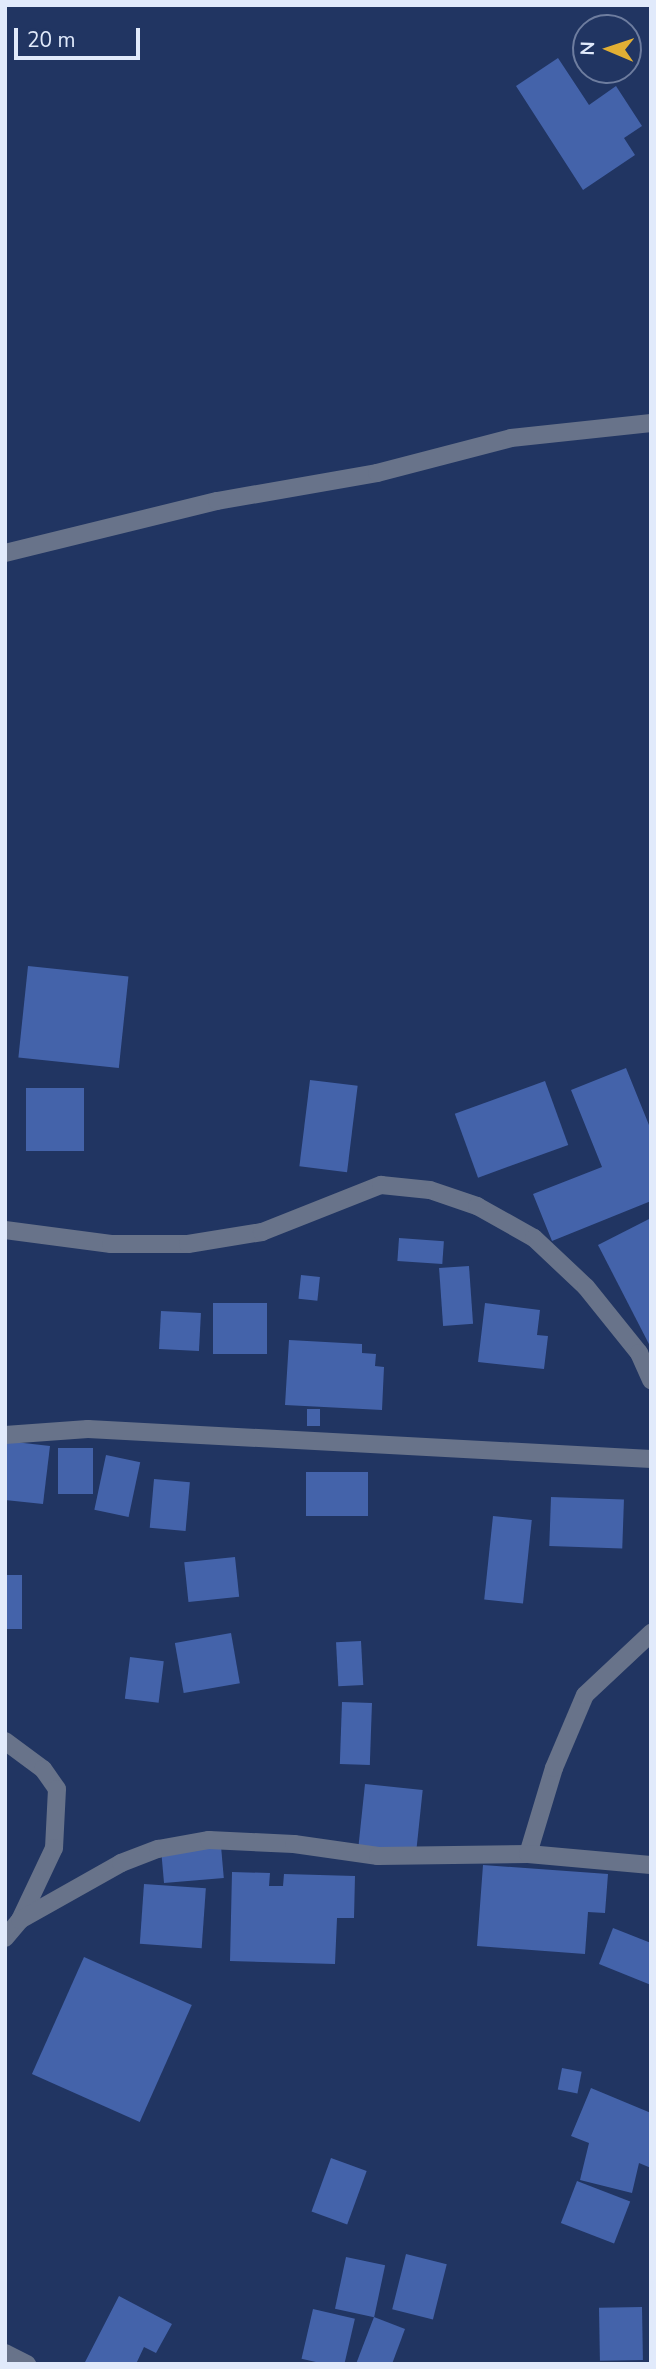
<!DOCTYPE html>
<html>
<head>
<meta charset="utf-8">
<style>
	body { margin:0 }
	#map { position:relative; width:656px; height:2369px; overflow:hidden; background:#213562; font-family:"Nunito Sans",sans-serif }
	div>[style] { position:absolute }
	.building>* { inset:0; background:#4463aa; transform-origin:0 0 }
	.street>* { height:18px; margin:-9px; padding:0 9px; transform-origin:9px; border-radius:9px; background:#68738a }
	span { translate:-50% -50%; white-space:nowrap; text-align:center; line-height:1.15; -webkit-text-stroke:5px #213562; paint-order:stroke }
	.frame { position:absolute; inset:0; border:7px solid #e1eafb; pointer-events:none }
	.north { position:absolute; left:572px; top:14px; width:70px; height:70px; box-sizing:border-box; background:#213562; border:2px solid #6e7d9f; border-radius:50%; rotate:272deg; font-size:19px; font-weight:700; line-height:28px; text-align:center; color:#e1eafb }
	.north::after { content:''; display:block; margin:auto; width:24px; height:32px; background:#e2af34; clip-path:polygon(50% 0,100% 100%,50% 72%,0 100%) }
	.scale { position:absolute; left:14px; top:28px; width:126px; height:32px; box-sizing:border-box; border:4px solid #e1eafb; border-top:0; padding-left:9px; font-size:21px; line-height:24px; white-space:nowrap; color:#e1eafb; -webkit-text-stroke:5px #213562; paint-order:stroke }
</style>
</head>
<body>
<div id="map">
	<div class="building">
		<i style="clip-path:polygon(558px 58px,589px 105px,616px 86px,642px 126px,624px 138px,635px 155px,583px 190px,516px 86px)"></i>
		<i style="left:28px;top:966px;width:101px;height:92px;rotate:6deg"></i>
		<i style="clip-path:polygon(626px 1068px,651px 1130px,651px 1201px,552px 1241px,533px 1194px,602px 1167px,571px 1090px)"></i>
		<i style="left:310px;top:1080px;width:48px;height:87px;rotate:7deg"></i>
		<i style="left:545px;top:1081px;width:68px;height:96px;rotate:70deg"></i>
		<i style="left:84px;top:1088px;width:63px;height:58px;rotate:90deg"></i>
		<i style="clip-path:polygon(651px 1218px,651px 1348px,598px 1245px)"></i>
		<i style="left:399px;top:1238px;width:45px;height:23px;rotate:4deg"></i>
		<i style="left:469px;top:1266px;width:58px;height:30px;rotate:86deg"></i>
		<i style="left:301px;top:1275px;width:19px;height:24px;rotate:6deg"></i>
		<i style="left:213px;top:1303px;width:54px;height:51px"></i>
		<i style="clip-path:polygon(485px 1303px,540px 1310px,537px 1335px,548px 1336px,544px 1369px,478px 1362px)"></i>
		<i style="left:161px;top:1311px;width:40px;height:38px;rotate:3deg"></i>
		<i style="clip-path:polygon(289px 1340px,362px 1344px,362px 1353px,376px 1354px,375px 1366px,384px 1367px,382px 1410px,285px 1405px)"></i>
		<i style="left:307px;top:1409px;width:13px;height:17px"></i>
		<i style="clip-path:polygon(6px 1441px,50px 1446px,43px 1504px,5px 1500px)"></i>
		<i style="left:58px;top:1448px;width:35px;height:46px"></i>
		<i style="left:106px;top:1455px;width:35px;height:56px;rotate:12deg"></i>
		<i style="left:306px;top:1472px;width:62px;height:44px"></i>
		<i style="left:154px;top:1479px;width:36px;height:49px;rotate:5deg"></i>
		<i style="left:551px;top:1497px;width:73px;height:49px;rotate:2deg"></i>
		<i style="left:493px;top:1516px;width:39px;height:84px;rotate:6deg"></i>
		<i style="left:235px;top:1557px;width:40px;height:51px;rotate:84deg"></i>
		<i style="left:5px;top:1575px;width:17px;height:54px"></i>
		<i style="left:231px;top:1633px;width:51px;height:57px;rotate:80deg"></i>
		<i style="left:361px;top:1641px;width:44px;height:25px;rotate:87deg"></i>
		<i style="left:130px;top:1657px;width:34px;height:42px;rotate:7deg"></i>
		<i style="left:342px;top:1702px;width:30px;height:62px;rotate:2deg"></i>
		<i style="left:365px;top:1784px;width:58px;height:63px;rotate:6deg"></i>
		<i style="left:221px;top:1846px;width:32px;height:60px;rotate:85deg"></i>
		<i style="clip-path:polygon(483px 1865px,608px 1874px,605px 1913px,588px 1912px,585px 1954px,477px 1946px)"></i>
		<i style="clip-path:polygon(232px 1872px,270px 1873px,269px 1886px,283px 1886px,284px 1874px,355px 1876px,354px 1918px,337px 1918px,335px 1964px,230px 1961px)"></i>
		<i style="left:144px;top:1884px;width:62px;height:60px;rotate:4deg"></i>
		<i style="clip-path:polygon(613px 1928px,651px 1943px,651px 1985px,599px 1964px)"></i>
		<i style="left:84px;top:1957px;width:118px;height:128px;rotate:24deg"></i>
		<i style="left:562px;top:2068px;width:20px;height:22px;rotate:11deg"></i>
		<i style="clip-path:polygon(591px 2088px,651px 2113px,651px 2168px,639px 2163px,632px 2193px,580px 2180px,589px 2143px,571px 2136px)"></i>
		<i style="left:331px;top:2158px;width:38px;height:57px;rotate:20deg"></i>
		<i style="left:577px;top:2181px;width:57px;height:45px;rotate:21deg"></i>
		<i style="left:406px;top:2254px;width:42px;height:57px;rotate:14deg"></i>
		<i style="left:346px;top:2257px;width:40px;height:53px;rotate:12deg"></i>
		<i style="clip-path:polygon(119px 2296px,172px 2324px,156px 2353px,144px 2347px,136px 2364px,84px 2364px)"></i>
		<i style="left:642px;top:2307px;width:53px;height:43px;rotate:89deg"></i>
		<i style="left:313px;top:2309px;width:43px;height:51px;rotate:13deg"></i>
		<i style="clip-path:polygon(374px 2317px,405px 2329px,392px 2364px,356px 2364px)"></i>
	</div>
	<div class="street">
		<i style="left:5px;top:553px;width:218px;rotate:-13.8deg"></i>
		<i style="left:217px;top:501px;width:162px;rotate:-9.9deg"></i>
		<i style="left:377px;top:473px;width:138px;rotate:-14.6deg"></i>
		<i style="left:511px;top:438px;width:141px;rotate:-6.1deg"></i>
		<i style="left:5px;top:1230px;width:107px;rotate:7.5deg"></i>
		<i style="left:111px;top:1244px;width:77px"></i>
		<i style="left:188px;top:1244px;width:75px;rotate:-9.2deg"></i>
		<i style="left:262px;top:1232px;width:128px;rotate:-21.6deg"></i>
		<i style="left:381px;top:1185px;width:49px;rotate:5.8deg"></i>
		<i style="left:430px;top:1190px;width:50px;rotate:18.8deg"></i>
		<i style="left:477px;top:1206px;width:65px;rotate:29.3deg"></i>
		<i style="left:534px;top:1238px;width:71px;rotate:43.3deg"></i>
		<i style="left:586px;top:1287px;width:85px;rotate:51.2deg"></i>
		<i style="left:639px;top:1353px;width:30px;rotate:66deg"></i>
		<i style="left:5px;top:1435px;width:83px;rotate:-4.1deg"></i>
		<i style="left:88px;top:1429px;width:564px;rotate:3.05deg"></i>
		<i style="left:5px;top:1741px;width:47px;rotate:36.4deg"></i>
		<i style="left:43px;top:1769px;width:24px;rotate:55deg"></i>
		<i style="left:57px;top:1789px;width:59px;rotate:92.9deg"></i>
		<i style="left:54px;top:1848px;width:80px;rotate:115.3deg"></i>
		<i style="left:528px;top:1854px;width:90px;rotate:-73.2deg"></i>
		<i style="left:554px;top:1768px;width:79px;rotate:-67deg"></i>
		<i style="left:585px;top:1695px;width:91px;rotate:-43.2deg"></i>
		<i style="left:5px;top:1938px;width:23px;rotate:-50deg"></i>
		<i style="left:20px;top:1920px;width:116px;rotate:-29.4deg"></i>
		<i style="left:121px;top:1863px;width:40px;rotate:-21deg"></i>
		<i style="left:158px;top:1849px;width:52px;rotate:-10deg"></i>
		<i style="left:209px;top:1840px;width:85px;rotate:2.7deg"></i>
		<i style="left:294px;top:1844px;width:85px;rotate:8.1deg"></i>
		<i style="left:378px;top:1856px;width:150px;rotate:-0.8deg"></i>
		<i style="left:528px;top:1854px;width:123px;rotate:5.1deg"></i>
		<i style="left:5px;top:2353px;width:25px;rotate:27deg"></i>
	</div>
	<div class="frame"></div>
	<div class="north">N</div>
	<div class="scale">20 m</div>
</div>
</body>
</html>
